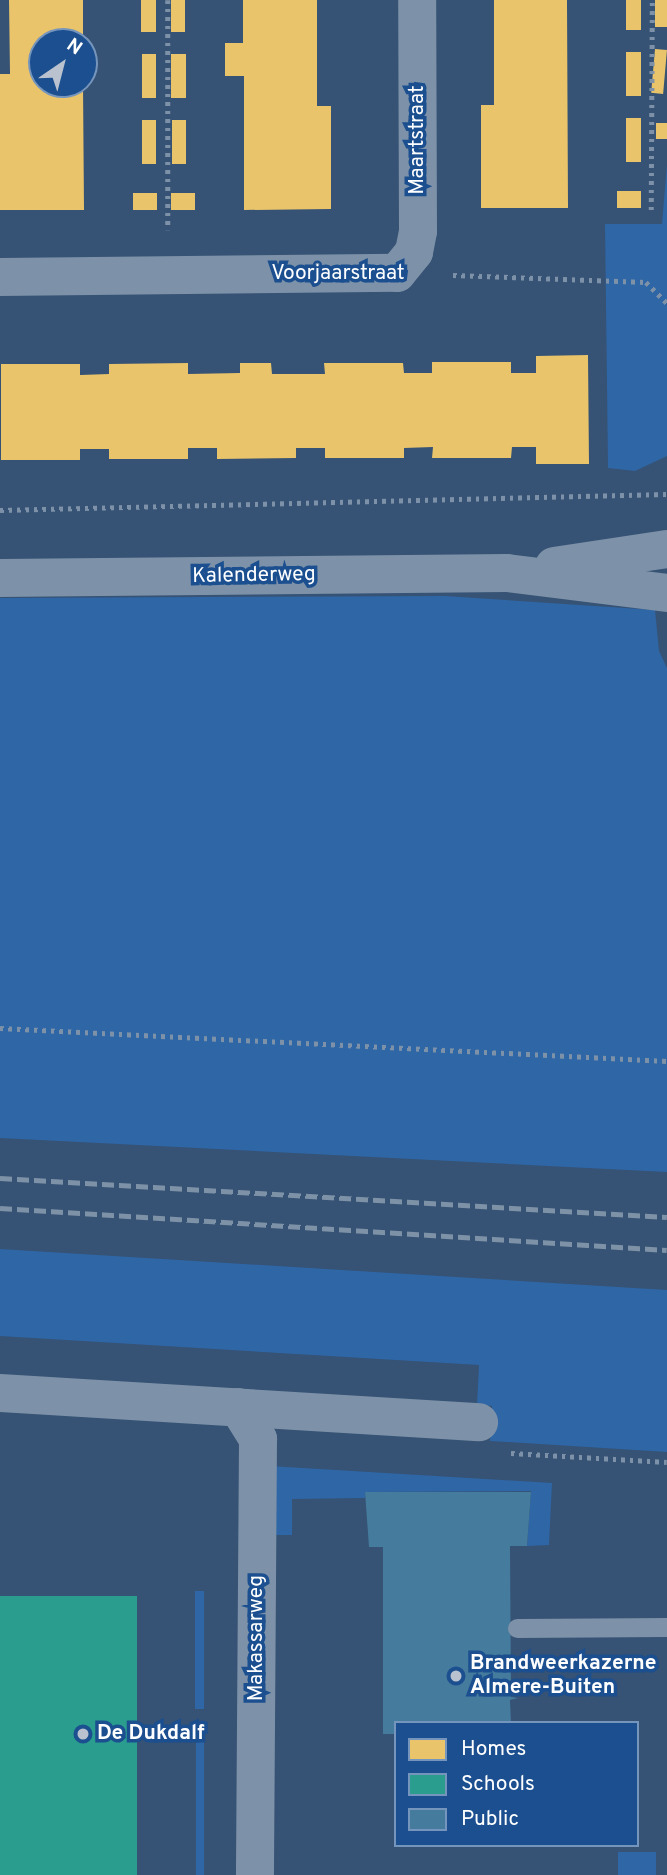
<!DOCTYPE html>
<html>
<head>
<meta charset="utf-8">
<style>
	body { margin:0 }
	#map { position:relative; width:667px; height:1875px; overflow:hidden; background:#365274; font-family:Overpass,sans-serif }
	div>[style] { position:absolute }
	.green>* { inset:0; background:#2f66a5; transform-origin:0 0 }
	.homes>* { inset:0; background:#e9c46a; transform-origin:0 0 }
	.schools>* { inset:0; background:#2a9d8f; transform-origin:0 0 }
	.public>* { inset:0; background:#457b9d }
	.path>* { height:4.5px; margin-top:-2.25px; transform-origin:0; background:repeating-linear-gradient(90deg,#7d92a8 0 3.5px,transparent 0 8.5px) }
	.service>* { height:19px; margin:-9.5px; padding:0 9.5px; transform-origin:9.5px; border-radius:9.5px; background:#7d92a8 }
	.minor>* { height:38px; margin:-19px; padding:0 19px; transform-origin:19px; border-radius:19px; background:#7d92a8 }
	.tertiary>* { height:38px; margin:-19px; padding:0 19px; transform-origin:19px; border-radius:19px; background:#7d92a8 }
	.rail>* { height:5px; margin-top:-2.5px; transform-origin:0; background:repeating-linear-gradient(90deg,#7e92a7 0 12px,transparent 0 17px) }
	.dots>* { width:19px; height:19px; translate:-50% -50%; box-sizing:border-box; border:4px solid #1b4f8f; border-radius:50% }
	span { translate:-50% -50%; white-space:nowrap; text-align:center; line-height:1.15; -webkit-text-stroke:7px #1b4f8f; paint-order:stroke }
	.street-label { font-size:21px; color:#fff }
	.poi-label { font-size:21px; color:#fff; font-weight:700 }
	.left { translate:0 -50%; text-align:left }
	.legend { position:absolute; left:394px; top:1721px; width:245px; height:126px; box-sizing:border-box; background:#1b4f8f; border:2px solid #7695bc; margin:0; padding:9px 12px; list-style:none; font-size:21px; color:#fff }
	.legend li { display:flex; align-items:center; gap:14px; height:35px }
	.legend b { width:35px; border:2px solid #7695bc }
	.north { position:absolute; left:28px; top:28px; width:70px; height:70px; box-sizing:border-box; background:#1b4f8f; border:2px solid #7695bc; border-radius:50%; rotate:35deg; font-size:19px; font-weight:700; line-height:28px; text-align:center; color:#fff }
	.north::after { content:''; display:block; margin:auto; width:24px; height:32px; background:#b9c2ce; clip-path:polygon(50% 0,100% 100%,50% 72%,0 100%) }
</style>
</head>
<body>
<div id="map">
	<div class="green">
		<i style="clip-path:polygon(667px 164px,667px 456px,635px 471px,608px 468px,605px 224px,662px 224px)"></i>
		<i style="clip-path:polygon(445px 596px,655px 610px,659px 651px,667px 668px,667px 1172px,0 1138px,0 598px)"></i>
		<i style="clip-path:polygon(0 1249px,667px 1290px,667px 1452px,490px 1441px,492px 1406px,477px 1405px,479px 1365px,0 1336px)"></i>
		<i style="clip-path:polygon(270px 1466px,552px 1483px,549px 1545px,527px 1546px,531px 1491px,365px 1492px,365px 1498px,292px 1499px,292px 1535px,270px 1535px)"></i>
		<i style="left:204px;top:1591px;width:118px;height:9px;rotate:90deg"></i>
		<i style="left:196px;top:1737px;width:8px;height:138px"></i>
		<i style="left:656px;top:1852px;width:23px;height:38px;rotate:90deg"></i>
	</div>
	<div class="homes">
		<i style="clip-path:polygon(9px 0,83px 0,83px 42px,42px 42px,42px 84px,83px 84px,84px 210px,0 210px,0 74px,10px 74px)"></i>
		<i style="left:141px;top:0;width:15px;height:32px"></i>
		<i style="left:171px;top:0;width:14px;height:32px"></i>
		<i style="clip-path:polygon(243px 0,317px 0,317px 106px,331px 106px,331px 209px,244px 210px,244px 76px,225px 76px,225px 43px,243px 43px)"></i>
		<i style="clip-path:polygon(494px 0,567px 0,568px 208px,481px 208px,481px 105px,494px 105px)"></i>
		<i style="left:626px;top:0;width:15px;height:30px"></i>
		<i style="left:655px;top:0;width:12px;height:27px"></i>
		<i style="left:655px;top:49px;width:12px;height:44px;rotate:5deg"></i>
		<i style="left:626px;top:52px;width:15px;height:44px"></i>
		<i style="left:142px;top:54px;width:14px;height:44px"></i>
		<i style="left:171px;top:54px;width:15px;height:44px"></i>
		<i style="left:626px;top:118px;width:15px;height:44px"></i>
		<i style="left:142px;top:120px;width:14px;height:44px"></i>
		<i style="left:172px;top:120px;width:14px;height:44px"></i>
		<i style="left:656px;top:123px;width:11px;height:16px"></i>
		<i style="left:641px;top:191px;width:17px;height:24px;rotate:90deg"></i>
		<i style="left:133px;top:193px;width:24px;height:17px"></i>
		<i style="left:171px;top:193px;width:24px;height:17px"></i>
		<i style="clip-path:polygon(588px 355px,589px 464px,536px 464px,536px 447px,512px 447px,511px 458px,432px 458px,433px 447px,404px 448px,404px 458px,325px 458px,325px 448px,296px 448px,296px 458px,217px 459px,217px 448px,188px 448px,188px 459px,109px 459px,109px 449px,80px 449px,80px 460px,1px 460px,1px 364px,80px 364px,80px 375px,109px 374px,109px 364px,188px 363px,188px 374px,240px 373px,240px 363px,271px 363px,272px 374px,325px 374px,324px 363px,403px 363px,404px 373px,432px 373px,432px 362px,511px 362px,511px 373px,536px 373px,536px 356px)"></i>
	</div>
	<div class="schools">
		<i style="left:137px;top:1596px;width:279px;height:137px;rotate:90deg"></i>
	</div>
	<div class="public">
		<i style="clip-path:polygon(365px 1492px,531px 1492px,527px 1546px,510px 1546px,511px 1697px,518px 1698px,510px 1700px,511px 1723px,396px 1723px,396px 1734px,383px 1734px,383px 1547px,369px 1547px)"></i>
	</div>
	<div class="path">
		<i style="left:168px;top:0;width:230px;rotate:90deg"></i>
		<i style="left:651px;top:210px;width:210px;rotate:-89.7deg"></i>
		<i style="left:453px;top:275px;width:193px;rotate:2.1deg"></i>
		<i style="left:646px;top:282px;width:30px;rotate:45deg"></i>
		<i style="left:0;top:510px;width:667px;rotate:-1.37deg"></i>
		<i style="left:0;top:1028px;width:668px;rotate:2.83deg"></i>
		<i style="left:511px;top:1453px;width:156px;rotate:3.3deg"></i>
	</div>
	<div class="service">
		<i style="left:517px;top:1628px;width:150px;rotate:-0.4deg"></i>
	</div>
	<div class="minor">
		<i style="left:0;top:277px;width:397px;rotate:-0.6deg"></i>
		<i style="left:397px;top:273px;width:27px;rotate:-51deg"></i>
		<i style="left:414px;top:252px;width:21px;rotate:-79deg"></i>
		<i style="left:418px;top:231px;width:231px;rotate:-90.2deg"></i>
		<i style="left:0;top:1393px;width:480px;rotate:3.5deg"></i>
		<i style="left:238px;top:1407px;width:38px;rotate:58deg"></i>
		<i style="left:258px;top:1439px;width:436px;rotate:90.4deg"></i>
	</div>
	<div class="tertiary">
		<i style="left:554px;top:566px;width:114px;rotate:-8.6deg"></i>
		<i style="left:0;top:578px;width:507px;rotate:-0.57deg"></i>
		<i style="left:507px;top:573px;width:161px;rotate:7.1deg"></i>
	</div>
	<div class="rail">
		<i style="left:0;top:1178px;width:668px;rotate:3.35deg"></i>
		<i style="left:0;top:1208px;width:668px;rotate:3.6deg"></i>
	</div>
	<div class="dots">
		<i style="left:456px;top:1676px;background:#b9c2ce"></i>
		<i style="left:83px;top:1734px;background:#b9c2ce"></i>
	</div>
	<div class="street-label">
		<span style="left:418px;top:140px;rotate:-90deg">Maartstraat</span>
		<span style="left:338px;top:274px">Voorjaarstraat</span>
		<span style="left:254px;top:576px;rotate:-1deg">Kalenderweg</span>
		<span style="left:257px;top:1638px;rotate:-90deg">Makassarweg</span>
	</div>
	<div class="poi-label">
		<span class="left" style="left:470px;top:1676px">Brandweerkazerne<br>Almere-Buiten</span>
		<span class="left" style="left:97px;top:1734px">De Dukdalf</span>
	</div>
	<ul class="legend">
	<li><b style="height:19px;background:#e9c46a"></b>Homes</li>
	<li><b style="height:19px;background:#2a9d8f"></b>Schools</li>
	<li><b style="height:19px;background:#457b9d"></b>Public</li>
	</ul>
	<div class="north">N</div>
</div>
</body>
</html>
